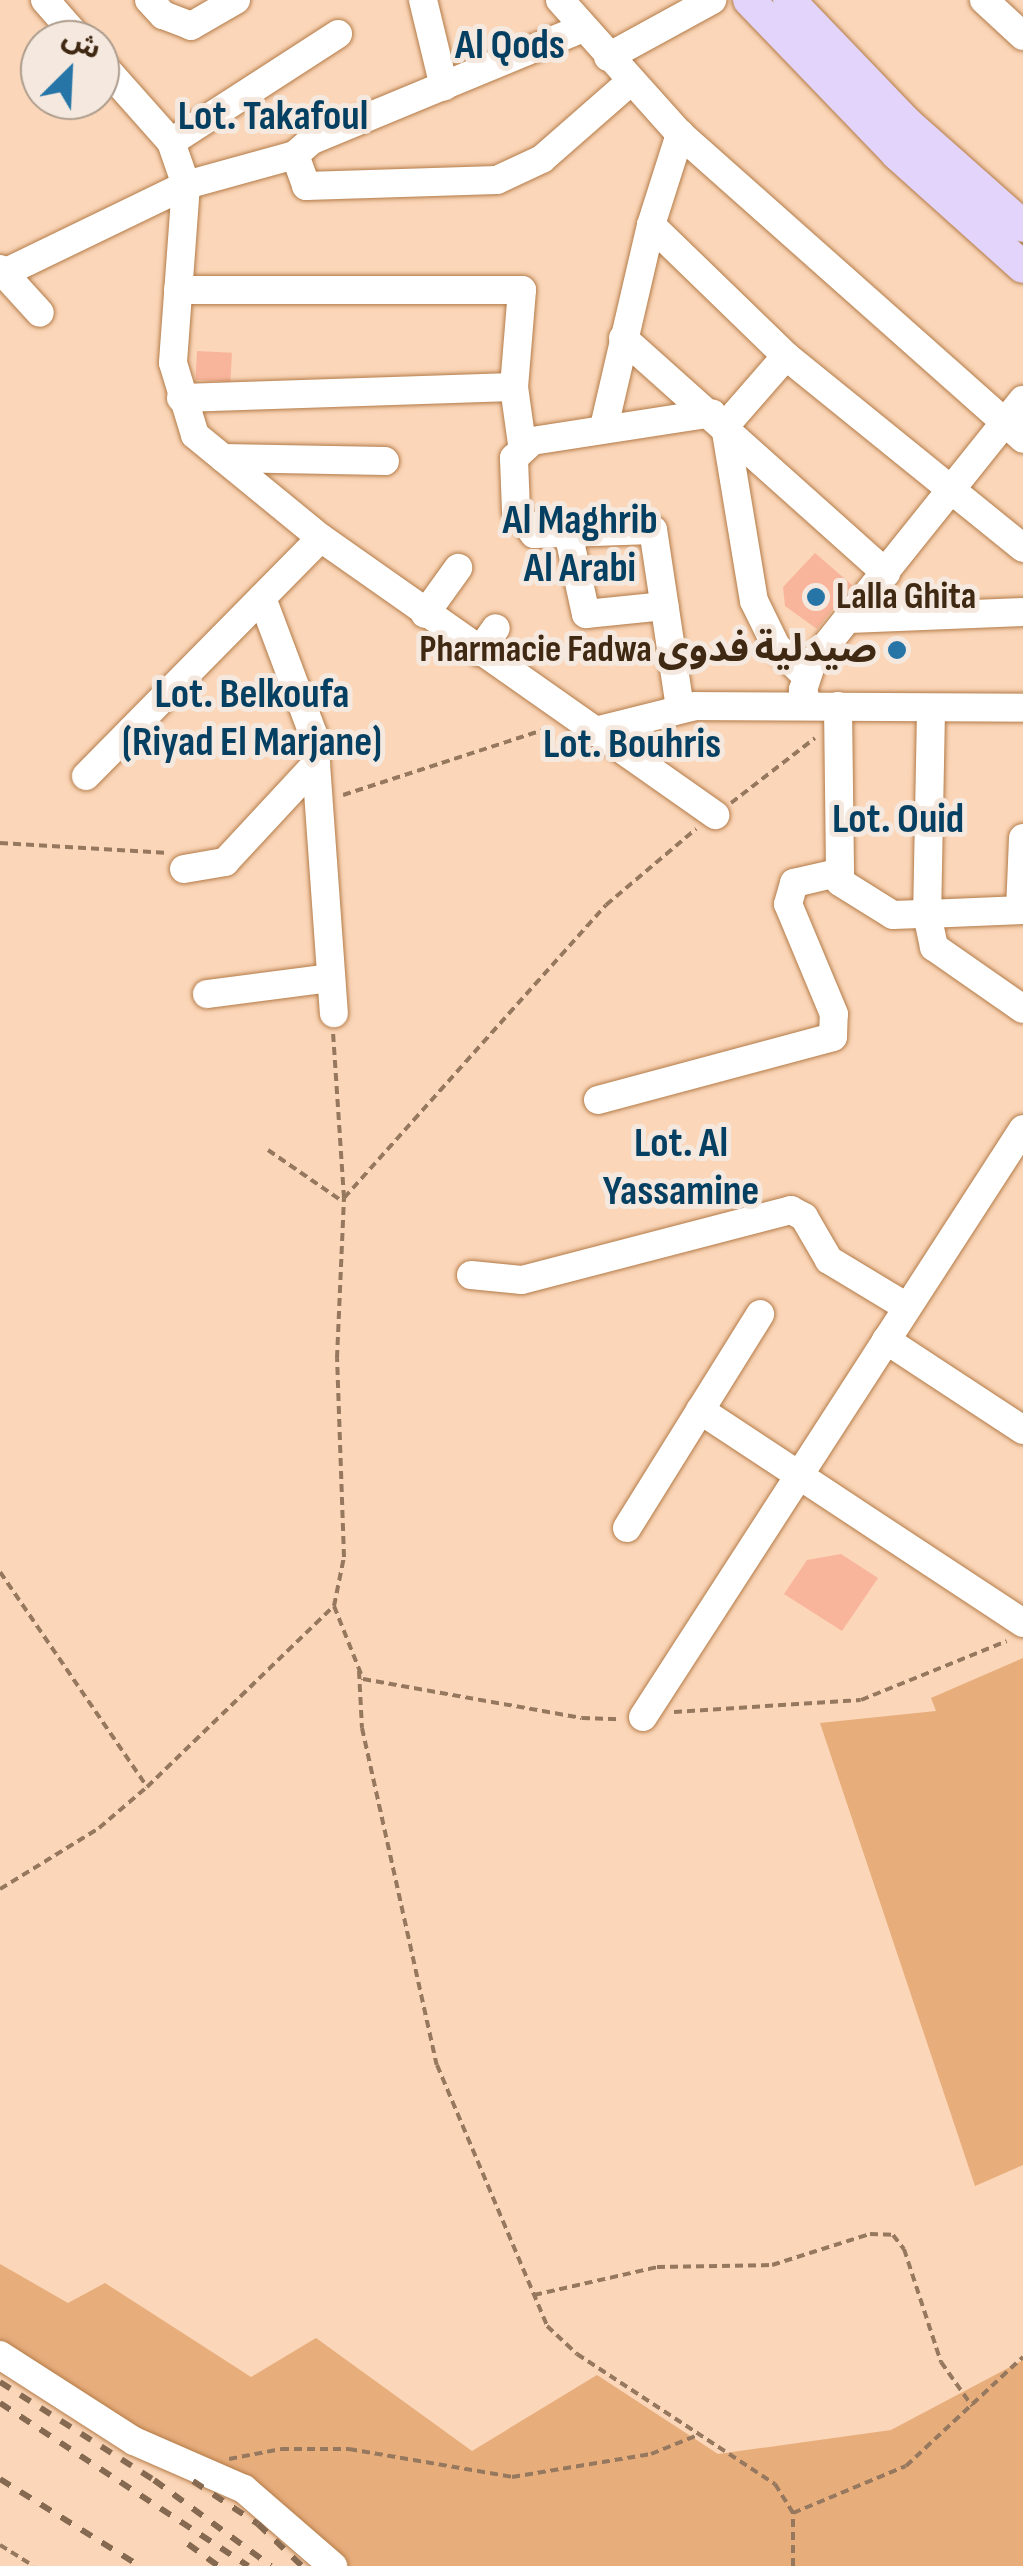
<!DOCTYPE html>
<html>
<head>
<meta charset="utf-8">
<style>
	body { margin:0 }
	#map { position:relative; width:1023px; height:2566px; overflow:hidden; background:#fbd6b8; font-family:"Sofia Sans Condensed","Noto Sans Arabic",sans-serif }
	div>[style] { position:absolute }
	.green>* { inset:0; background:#e7ad7b }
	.building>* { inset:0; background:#f9b59c; transform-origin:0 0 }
	.path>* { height:4px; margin-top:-2px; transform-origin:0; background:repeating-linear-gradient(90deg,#96785f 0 8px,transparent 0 13px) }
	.roads { filter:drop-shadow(0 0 2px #b37b48) drop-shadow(0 0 2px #b37b48) }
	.minor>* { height:28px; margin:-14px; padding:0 14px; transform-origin:14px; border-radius:14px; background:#fff }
	.major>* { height:32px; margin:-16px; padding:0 16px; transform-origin:16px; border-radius:16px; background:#e2d4fa }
	.rail>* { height:6px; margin-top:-3px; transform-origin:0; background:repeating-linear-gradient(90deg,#856950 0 12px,transparent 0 24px) }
	.dots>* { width:28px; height:28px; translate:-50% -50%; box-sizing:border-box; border:5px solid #f5e9df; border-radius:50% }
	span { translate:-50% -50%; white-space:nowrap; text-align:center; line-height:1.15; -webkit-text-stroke:10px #f5e9df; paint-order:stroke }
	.poi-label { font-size:38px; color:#402913; font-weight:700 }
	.left { translate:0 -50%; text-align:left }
	.right { translate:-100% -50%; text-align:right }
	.quarter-label { font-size:42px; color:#054062; font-weight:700 }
	.north { position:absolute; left:20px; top:20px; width:100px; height:100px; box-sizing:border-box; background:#f5e9df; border:2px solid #ad9c8d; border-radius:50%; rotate:24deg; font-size:28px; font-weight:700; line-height:40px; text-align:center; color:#402913 }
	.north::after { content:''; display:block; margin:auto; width:35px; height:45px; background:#2775a7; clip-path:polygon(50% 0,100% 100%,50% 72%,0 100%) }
</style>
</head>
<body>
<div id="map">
	<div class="green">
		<i style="clip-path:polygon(1023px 1658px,1023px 2165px,975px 2186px,820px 1723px,936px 1711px,931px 1698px)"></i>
		<i style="clip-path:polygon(0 2264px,68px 2303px,105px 2283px,251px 2377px,316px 2338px,472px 2451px,597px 2375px,718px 2454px,891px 2430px,1023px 2360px,1023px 2566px,344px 2566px,0 2348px)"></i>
	</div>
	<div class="building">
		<i style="left:197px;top:351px;width:35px;height:29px;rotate:3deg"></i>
		<i style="clip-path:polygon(815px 553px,852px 585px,817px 629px,785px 606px,783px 587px)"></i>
		<i style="clip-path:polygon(841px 1554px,878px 1578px,842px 1631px,784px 1594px,807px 1560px)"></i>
	</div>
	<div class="path">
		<i style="left:343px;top:795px;width:220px;rotate:-18deg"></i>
		<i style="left:731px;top:803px;width:106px;rotate:-37.7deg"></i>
		<i style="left:0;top:843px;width:169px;rotate:3.4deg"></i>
		<i style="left:268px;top:1150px;width:90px;rotate:34.6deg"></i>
		<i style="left:344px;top:1198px;width:393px;rotate:-48.2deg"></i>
		<i style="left:606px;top:905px;width:118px;rotate:-40.2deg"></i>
		<i style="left:0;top:1572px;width:260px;rotate:55.6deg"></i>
		<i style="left:334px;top:1606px;width:79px;rotate:68.3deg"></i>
		<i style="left:363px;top:1679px;width:222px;rotate:10.1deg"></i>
		<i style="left:582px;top:1718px;width:38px;rotate:2deg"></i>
		<i style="left:359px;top:1671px;width:57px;rotate:87deg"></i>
		<i style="left:362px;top:1728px;width:345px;rotate:77.5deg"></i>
		<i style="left:437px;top:2065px;width:283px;rotate:67.1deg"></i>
		<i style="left:547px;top:2326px;width:41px;rotate:43deg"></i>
		<i style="left:577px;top:2354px;width:237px;rotate:33.3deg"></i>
		<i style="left:775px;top:2484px;width:34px;rotate:58deg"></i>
		<i style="left:674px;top:1712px;width:187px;rotate:-3.7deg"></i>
		<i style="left:861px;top:1700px;width:157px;rotate:-22deg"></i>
		<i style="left:0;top:1889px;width:116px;rotate:-31.6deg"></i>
		<i style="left:99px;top:1828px;width:63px;rotate:-40.5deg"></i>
		<i style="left:147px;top:1787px;width:260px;rotate:-44.1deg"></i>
		<i style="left:334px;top:1606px;width:50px;rotate:-78.5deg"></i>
		<i style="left:344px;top:1557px;width:199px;rotate:-92deg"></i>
		<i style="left:337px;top:1358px;width:160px;rotate:-87.5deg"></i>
		<i style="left:344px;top:1198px;width:165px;rotate:-93.8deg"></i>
		<i style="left:534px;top:2295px;width:126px;rotate:-12.8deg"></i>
		<i style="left:657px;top:2267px;width:115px;rotate:-1deg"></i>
		<i style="left:772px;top:2265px;width:103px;rotate:-17.6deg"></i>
		<i style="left:870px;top:2234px;width:23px;rotate:2deg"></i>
		<i style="left:893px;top:2235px;width:18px;rotate:52deg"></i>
		<i style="left:904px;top:2249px;width:119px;rotate:71.9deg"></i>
		<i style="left:941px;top:2362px;width:54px;rotate:54.8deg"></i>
		<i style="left:229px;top:2459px;width:53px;rotate:-10.9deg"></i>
		<i style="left:281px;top:2449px;width:68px"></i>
		<i style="left:349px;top:2449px;width:165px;rotate:9.7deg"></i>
		<i style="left:512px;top:2477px;width:141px;rotate:-9.4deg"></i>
		<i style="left:651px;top:2454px;width:51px;rotate:-22deg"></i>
		<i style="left:0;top:2545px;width:39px;rotate:32deg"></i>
		<i style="left:793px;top:2566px;width:53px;rotate:-90deg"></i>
		<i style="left:793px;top:2513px;width:122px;rotate:-22.6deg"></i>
		<i style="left:906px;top:2466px;width:160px;rotate:-43deg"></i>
	</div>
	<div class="roads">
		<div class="minor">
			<i style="left:45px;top:0;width:53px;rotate:48.8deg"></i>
			<i style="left:149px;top:0;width:21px;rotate:47deg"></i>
			<i style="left:163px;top:15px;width:30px;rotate:21deg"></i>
			<i style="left:191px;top:26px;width:52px;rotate:-30deg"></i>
			<i style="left:423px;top:0;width:89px;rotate:76.4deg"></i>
			<i style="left:560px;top:0;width:180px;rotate:48.2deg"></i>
			<i style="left:680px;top:134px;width:459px;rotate:41.6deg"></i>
			<i style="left:984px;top:0;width:53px;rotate:42.7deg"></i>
			<i style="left:583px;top:28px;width:293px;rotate:157.5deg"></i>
			<i style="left:312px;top:140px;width:23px;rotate:139deg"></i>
			<i style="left:295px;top:155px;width:33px;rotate:70deg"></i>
			<i style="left:306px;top:186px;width:191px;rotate:-1.8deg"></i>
			<i style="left:497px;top:180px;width:50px;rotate:-25deg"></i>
			<i style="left:542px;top:159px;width:118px;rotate:-41.2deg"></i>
			<i style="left:608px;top:57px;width:119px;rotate:-28.7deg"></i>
			<i style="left:100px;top:62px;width:107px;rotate:48.4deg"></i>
			<i style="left:171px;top:142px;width:46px;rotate:70.8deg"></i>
			<i style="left:186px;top:185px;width:178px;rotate:94.2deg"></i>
			<i style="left:173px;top:363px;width:75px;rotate:73deg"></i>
			<i style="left:195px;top:435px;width:163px;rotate:39.3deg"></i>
			<i style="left:321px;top:538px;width:482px;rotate:35.1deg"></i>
			<i style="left:171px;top:142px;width:199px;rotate:-32.9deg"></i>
			<i style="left:651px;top:225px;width:188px;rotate:44.1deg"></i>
			<i style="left:786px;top:356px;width:305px;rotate:39deg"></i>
			<i style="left:0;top:269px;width:59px;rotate:47.7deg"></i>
			<i style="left:0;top:275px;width:207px;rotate:-25.8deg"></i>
			<i style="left:186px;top:185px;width:113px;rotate:-15.4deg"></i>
			<i style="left:178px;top:290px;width:344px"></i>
			<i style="left:522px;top:290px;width:97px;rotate:94.7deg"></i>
			<i style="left:514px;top:387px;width:58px;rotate:82deg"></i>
			<i style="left:623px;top:338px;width:353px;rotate:41.8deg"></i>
			<i style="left:786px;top:356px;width:93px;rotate:131.1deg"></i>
			<i style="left:725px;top:426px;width:177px;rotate:80.6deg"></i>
			<i style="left:754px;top:601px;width:50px;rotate:63.9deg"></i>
			<i style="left:776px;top:646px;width:41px;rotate:45deg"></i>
			<i style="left:181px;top:398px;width:333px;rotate:-1.9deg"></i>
			<i style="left:604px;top:427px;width:207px;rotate:-76.9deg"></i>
			<i style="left:651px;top:225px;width:96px;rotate:-72.3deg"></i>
			<i style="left:223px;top:458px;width:162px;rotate:1.1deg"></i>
			<i style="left:569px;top:537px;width:79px;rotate:77.6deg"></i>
			<i style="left:586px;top:614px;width:79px;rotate:-5.8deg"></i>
			<i style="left:262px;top:598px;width:147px;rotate:69.4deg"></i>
			<i style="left:314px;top:736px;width:278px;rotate:85.9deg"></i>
			<i style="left:425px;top:614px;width:57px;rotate:-54.3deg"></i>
			<i style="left:849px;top:619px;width:174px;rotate:-2.3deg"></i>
			<i style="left:479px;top:652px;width:29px;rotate:-55deg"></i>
			<i style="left:807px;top:703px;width:14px;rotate:-107deg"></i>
			<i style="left:803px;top:690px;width:28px;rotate:-72deg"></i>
			<i style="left:812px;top:663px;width:337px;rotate:-51.3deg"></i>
			<i style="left:838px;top:706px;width:176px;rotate:89.3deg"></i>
			<i style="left:840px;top:882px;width:62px;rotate:31.9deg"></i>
			<i style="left:893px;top:915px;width:34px;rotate:-2deg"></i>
			<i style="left:927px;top:914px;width:34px;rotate:78deg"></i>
			<i style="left:934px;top:947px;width:108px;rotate:34.9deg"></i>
			<i style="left:680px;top:708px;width:180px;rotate:-98.6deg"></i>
			<i style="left:653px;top:530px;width:119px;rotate:178.1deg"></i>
			<i style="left:534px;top:534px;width:29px;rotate:-128deg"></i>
			<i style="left:516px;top:511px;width:53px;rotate:-92.2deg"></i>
			<i style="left:514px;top:458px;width:25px;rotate:-43deg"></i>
			<i style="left:532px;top:441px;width:182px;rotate:-8.8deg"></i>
			<i style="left:931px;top:711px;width:203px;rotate:91.1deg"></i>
			<i style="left:927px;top:914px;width:96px;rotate:-2.4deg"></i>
			<i style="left:591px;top:732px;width:107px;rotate:-14deg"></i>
			<i style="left:695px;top:706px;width:328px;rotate:0.3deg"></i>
			<i style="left:86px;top:776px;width:334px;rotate:-45.4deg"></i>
			<i style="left:184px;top:869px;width:42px;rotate:-9.7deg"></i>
			<i style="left:225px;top:862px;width:134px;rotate:-47.1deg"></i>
			<i style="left:1020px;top:910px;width:72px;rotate:-87.6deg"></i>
			<i style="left:207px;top:994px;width:125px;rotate:-7.4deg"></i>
			<i style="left:598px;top:1100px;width:243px;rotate:-15deg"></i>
			<i style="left:833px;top:1037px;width:23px;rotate:-88deg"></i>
			<i style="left:834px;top:1014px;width:119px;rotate:-112.7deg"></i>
			<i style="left:788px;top:904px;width:22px;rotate:-74deg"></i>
			<i style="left:794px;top:883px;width:44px;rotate:-13.1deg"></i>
			<i style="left:471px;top:1275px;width:51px;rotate:5.6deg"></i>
			<i style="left:522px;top:1280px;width:278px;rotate:-14.6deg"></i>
			<i style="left:791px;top:1210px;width:15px;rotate:28deg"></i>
			<i style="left:804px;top:1217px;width:50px;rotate:59.8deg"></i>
			<i style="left:829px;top:1260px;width:91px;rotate:31.1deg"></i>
			<i style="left:886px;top:1340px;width:164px;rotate:33.3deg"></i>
			<i style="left:700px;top:1410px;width:387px;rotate:33.4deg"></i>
			<i style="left:627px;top:1528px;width:252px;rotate:-58.1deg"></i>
			<i style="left:643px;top:1717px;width:700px;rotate:-57.13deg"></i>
			<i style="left:0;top:2355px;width:159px;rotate:32.7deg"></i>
			<i style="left:134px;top:2441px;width:120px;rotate:23.6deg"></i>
			<i style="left:244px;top:2489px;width:118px;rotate:40.9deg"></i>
		</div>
		<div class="major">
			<i style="left:749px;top:0;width:214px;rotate:46.1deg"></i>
			<i style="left:897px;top:154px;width:169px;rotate:41.9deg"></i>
			<i style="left:789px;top:0;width:170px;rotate:46.2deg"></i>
			<i style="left:907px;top:123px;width:155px;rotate:41.6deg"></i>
		</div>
	</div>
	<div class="rail">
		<i style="left:0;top:2382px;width:183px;rotate:32.5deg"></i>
		<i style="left:154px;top:2480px;width:145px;rotate:36.3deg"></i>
		<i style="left:0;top:2403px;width:297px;rotate:33.3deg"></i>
		<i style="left:0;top:2479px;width:165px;rotate:31.9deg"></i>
		<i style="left:193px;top:2481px;width:78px;rotate:33.5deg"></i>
		<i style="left:258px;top:2524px;width:61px;rotate:43.7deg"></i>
		<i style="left:188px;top:2544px;width:37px;rotate:36deg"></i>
	</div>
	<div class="dots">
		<i style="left:816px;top:597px;background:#2775a7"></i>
		<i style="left:897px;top:650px;background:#2775a7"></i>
	</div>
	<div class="poi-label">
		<span class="left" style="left:836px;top:597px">Lalla Ghita</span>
		<span class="right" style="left:877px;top:650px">Pharmacie Fadwa صيدلية فدوى</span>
	</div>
	<div class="quarter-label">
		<span style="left:510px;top:46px">Al Qods</span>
		<span style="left:273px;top:117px">Lot. Takafoul</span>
		<span style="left:580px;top:545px">Al Maghrib<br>Al Arabi</span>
		<span style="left:252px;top:719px">Lot. Belkoufa<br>(Riyad El Marjane)</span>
		<span style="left:632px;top:745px">Lot. Bouhris</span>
		<span style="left:898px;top:820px">Lot. Ouid</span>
		<span style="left:681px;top:1168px">Lot. Al<br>Yassamine</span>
	</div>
	<div class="north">ش</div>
</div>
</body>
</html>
